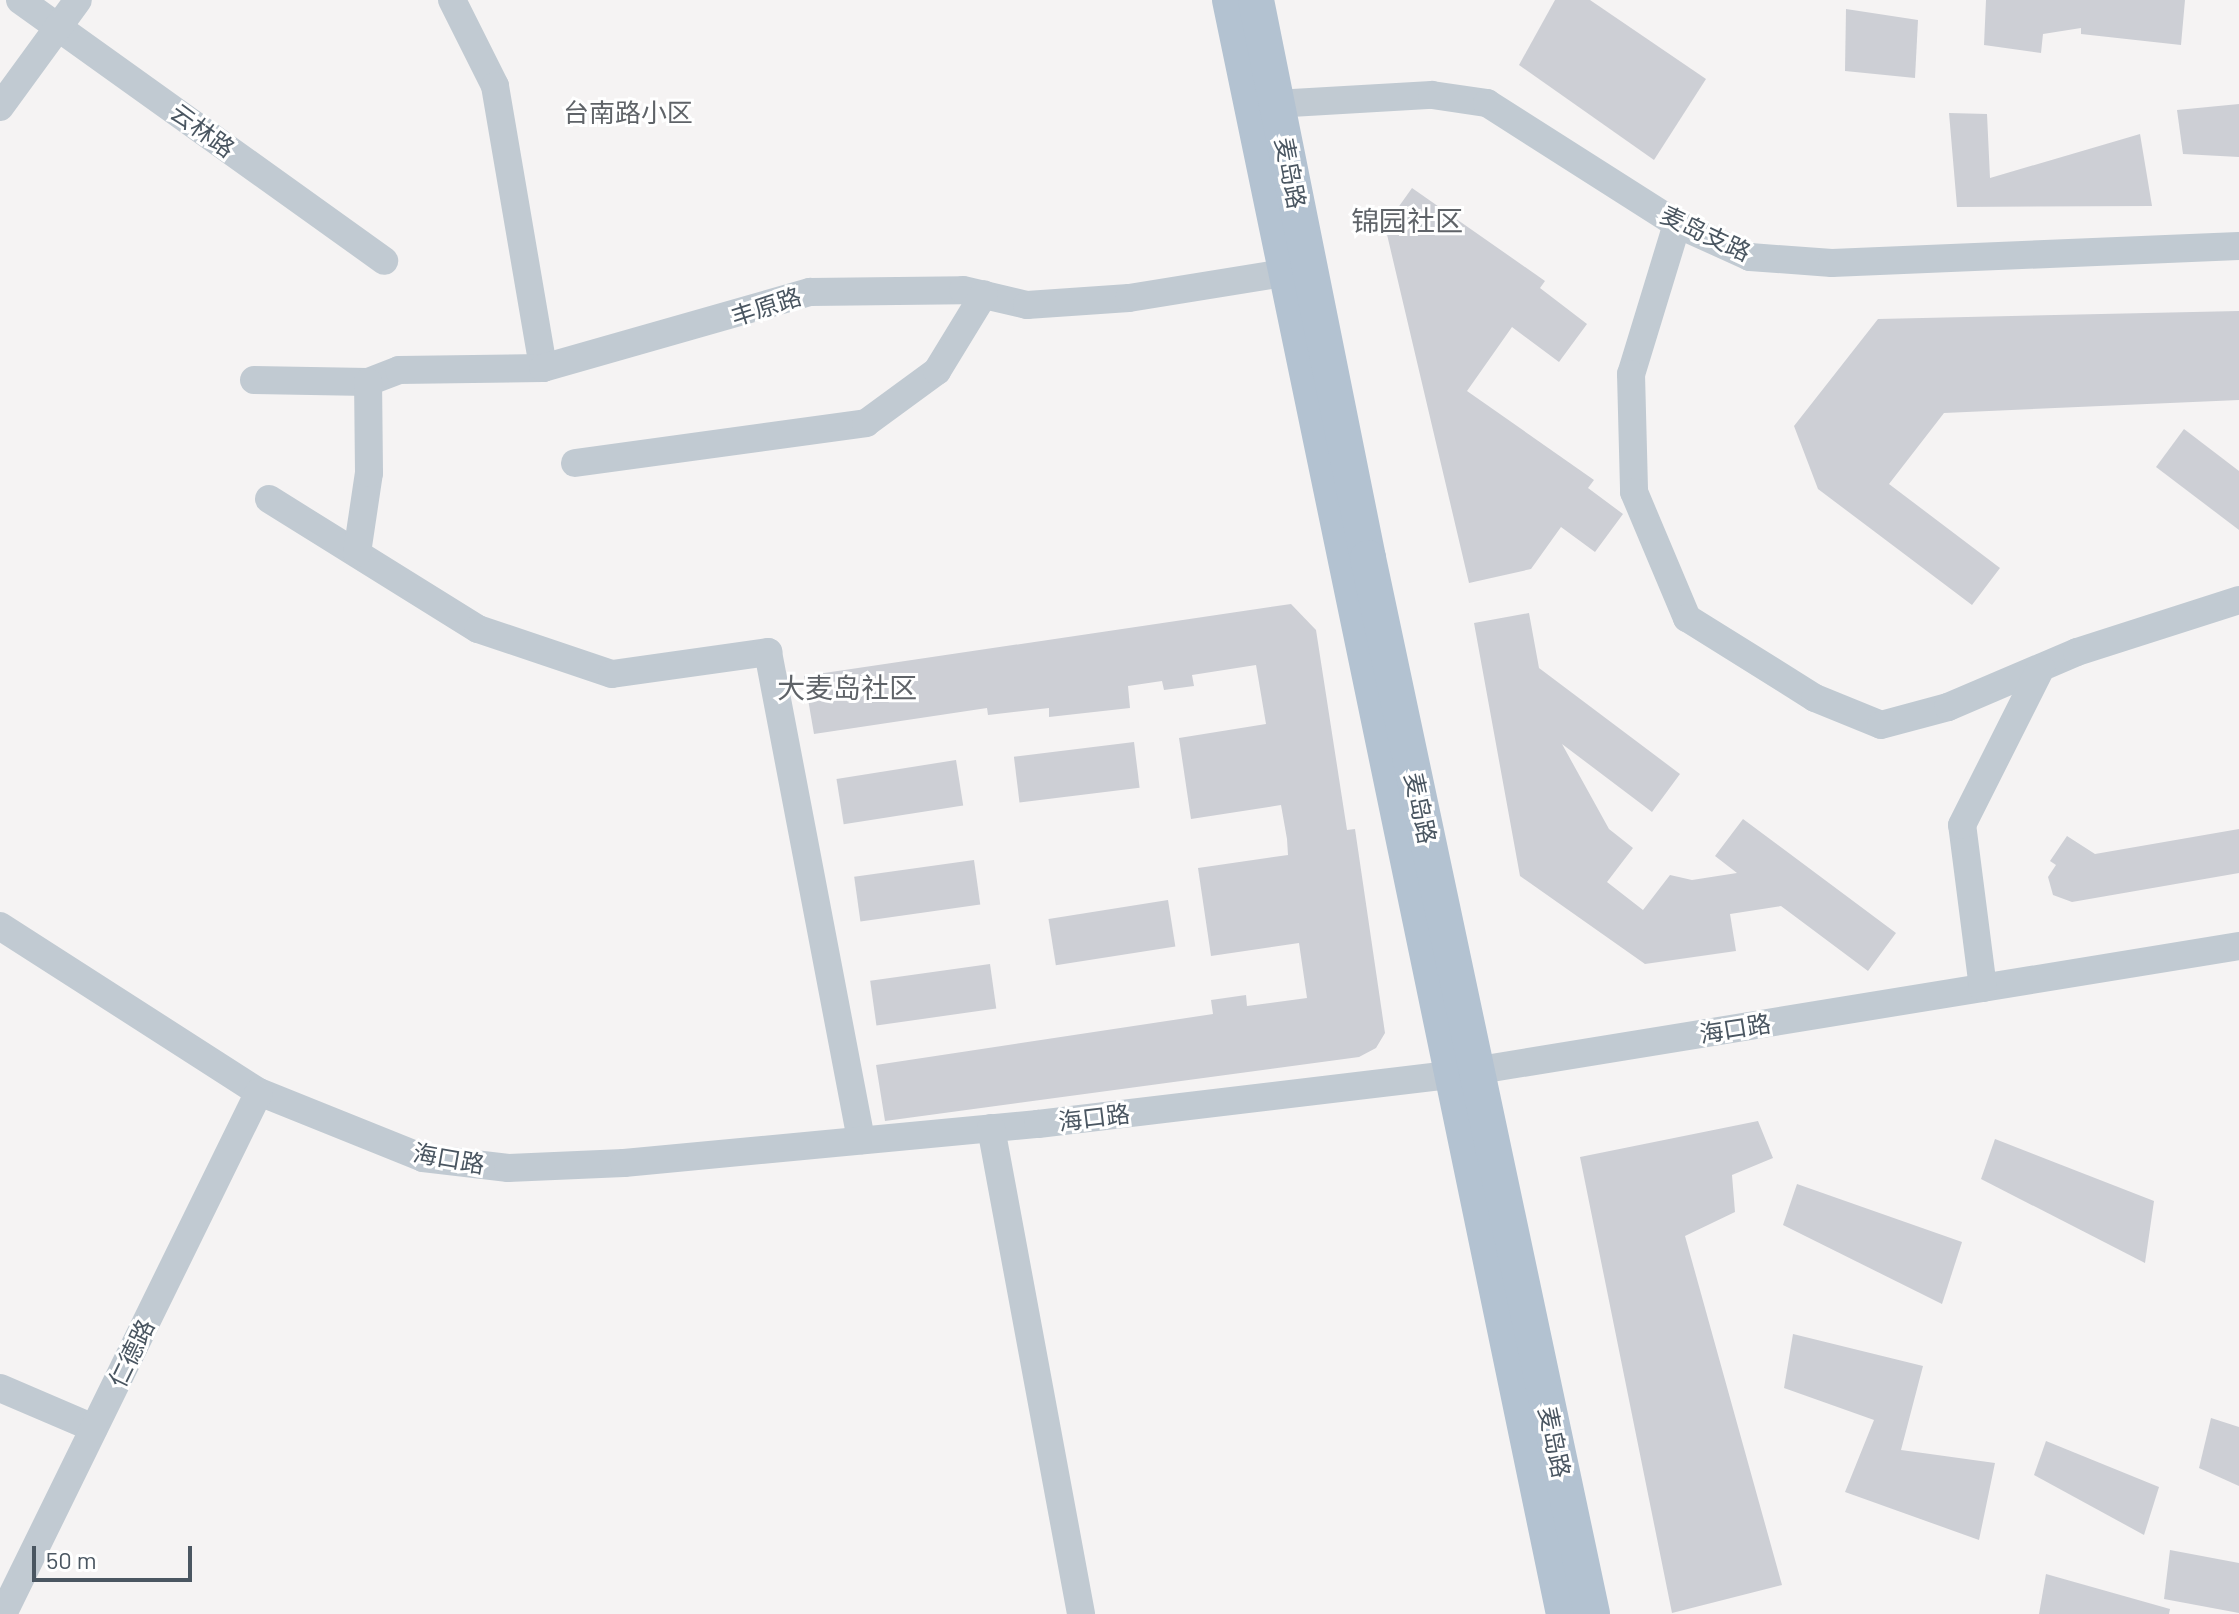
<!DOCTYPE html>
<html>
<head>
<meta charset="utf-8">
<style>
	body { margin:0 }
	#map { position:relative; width:2239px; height:1614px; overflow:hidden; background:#f5f3f3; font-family:Barlow,"Noto Sans SC",sans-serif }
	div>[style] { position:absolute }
	.building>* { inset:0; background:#cdcfd5; transform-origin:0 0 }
	.minor>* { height:28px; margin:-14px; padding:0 14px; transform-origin:14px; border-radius:14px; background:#c1cad2 }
	.major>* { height:36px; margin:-18px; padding:0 18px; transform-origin:18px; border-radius:18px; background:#b3c2d1 }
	span { translate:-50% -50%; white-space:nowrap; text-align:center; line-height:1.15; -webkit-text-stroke:6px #fff; paint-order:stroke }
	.street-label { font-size:24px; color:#4a5661 }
	.neighbourhood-label { font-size:26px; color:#5f6368 }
	.quarter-label { font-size:28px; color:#5f6368 }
	.scale { position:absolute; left:32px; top:1546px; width:160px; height:36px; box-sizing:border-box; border:4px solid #4a5661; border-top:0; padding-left:10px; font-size:24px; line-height:28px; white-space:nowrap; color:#4a5661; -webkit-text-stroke:6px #fff; paint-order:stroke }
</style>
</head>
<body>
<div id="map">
	<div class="building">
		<i style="clip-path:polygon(1555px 0,1590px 0,1706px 79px,1654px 160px,1519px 65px)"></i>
		<i style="clip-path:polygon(1986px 0,2185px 0,2181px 45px,2081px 34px,2081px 28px,2043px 34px,2041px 53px,1984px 45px)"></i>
		<i style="clip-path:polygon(1846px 9px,1918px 20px,1915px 78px,1845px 71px)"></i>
		<i style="clip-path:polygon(2239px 104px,2239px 157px,2183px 154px,2177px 110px)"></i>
		<i style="clip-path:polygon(1949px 113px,1987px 114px,1990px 178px,2140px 134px,2152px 206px,1957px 207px)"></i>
		<i style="clip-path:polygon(1412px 188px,1545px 281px,1540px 288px,1587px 324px,1559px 362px,1512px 327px,1467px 391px,1594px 480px,1588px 488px,1623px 514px,1595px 552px,1561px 527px,1531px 569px,1469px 583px,1385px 226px)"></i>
		<i style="clip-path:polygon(2239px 311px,2239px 400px,1944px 413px,1889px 484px,2000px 568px,1972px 605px,1818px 489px,1794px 426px,1878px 319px)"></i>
		<i style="clip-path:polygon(2184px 429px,2239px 471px,2239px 530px,2156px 467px)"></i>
		<i style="clip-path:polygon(1291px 604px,1316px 630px,1347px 830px,1355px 829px,1385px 1033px,1376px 1048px,1359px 1057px,885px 1121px,876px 1065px,1213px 1014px,1211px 1000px,1246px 995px,1247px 1006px,1307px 998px,1299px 943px,1211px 956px,1198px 868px,1288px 855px,1287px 839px,1281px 805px,1191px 819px,1179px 738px,1266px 724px,1256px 665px,1192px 675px,1194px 686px,1164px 690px,1162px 681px,1128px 686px,1130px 708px,1049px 717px,1049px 708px,988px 715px,987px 708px,814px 734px,804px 676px)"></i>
		<i style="clip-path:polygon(1529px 613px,1539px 668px,1680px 774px,1652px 812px,1562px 744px,1609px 829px,1633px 848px,1607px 882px,1643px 910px,1670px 875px,1692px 880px,1737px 873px,1715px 856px,1743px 819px,1896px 933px,1868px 971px,1781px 906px,1730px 914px,1736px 951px,1645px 964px,1520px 876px,1474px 623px)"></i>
		<i style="left:1134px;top:742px;width:46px;height:121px;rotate:83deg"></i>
		<i style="left:956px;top:760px;width:46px;height:121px;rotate:81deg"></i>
		<i style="clip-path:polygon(2239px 829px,2239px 873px,2072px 902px,2053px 895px,2048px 877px,2056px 865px,2050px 861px,2067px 836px,2095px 854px)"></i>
		<i style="left:974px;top:860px;width:45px;height:121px;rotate:82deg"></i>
		<i style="left:1168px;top:900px;width:47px;height:121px;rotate:81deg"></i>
		<i style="left:990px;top:964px;width:45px;height:121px;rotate:82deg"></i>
		<i style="clip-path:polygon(1758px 1121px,1773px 1158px,1732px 1175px,1735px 1212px,1685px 1236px,1782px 1585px,1672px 1613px,1580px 1157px)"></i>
		<i style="clip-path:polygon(1995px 1139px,2154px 1201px,2145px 1263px,1981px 1179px)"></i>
		<i style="clip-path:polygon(1797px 1184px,1962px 1242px,1942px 1304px,1783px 1225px)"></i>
		<i style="clip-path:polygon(1793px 1334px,1923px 1366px,1901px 1450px,1995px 1463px,1979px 1540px,1845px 1492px,1874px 1420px,1784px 1388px)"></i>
		<i style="clip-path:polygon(2211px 1418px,2239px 1427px,2239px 1486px,2199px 1468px)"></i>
		<i style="clip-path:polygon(2046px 1441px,2159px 1487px,2144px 1535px,2034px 1475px)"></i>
		<i style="clip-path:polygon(2170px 1550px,2239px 1563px,2239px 1613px,2164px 1599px)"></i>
		<i style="clip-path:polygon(2046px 1574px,2170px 1609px,2169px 1614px,2039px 1614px)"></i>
	</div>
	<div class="minor">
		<i style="left:20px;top:0;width:448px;rotate:35.6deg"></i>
		<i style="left:452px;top:0;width:96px;rotate:63.4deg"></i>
		<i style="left:495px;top:86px;width:286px;rotate:80.3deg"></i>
		<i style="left:1256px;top:105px;width:176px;rotate:-3.3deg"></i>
		<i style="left:1432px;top:95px;width:56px;rotate:8.3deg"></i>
		<i style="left:1487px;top:103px;width:225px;rotate:32.5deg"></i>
		<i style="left:1677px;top:224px;width:80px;rotate:24.3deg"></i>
		<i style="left:1750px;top:257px;width:82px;rotate:4.2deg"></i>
		<i style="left:1832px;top:263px;width:407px;rotate:-2.4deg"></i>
		<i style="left:0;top:107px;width:132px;rotate:-53.9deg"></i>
		<i style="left:1677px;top:224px;width:157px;rotate:107deg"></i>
		<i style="left:1631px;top:374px;width:118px;rotate:88.5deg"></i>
		<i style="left:1634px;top:492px;width:137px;rotate:67.2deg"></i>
		<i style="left:1687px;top:618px;width:151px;rotate:32deg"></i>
		<i style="left:1815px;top:698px;width:71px;rotate:22.2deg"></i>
		<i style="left:1881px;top:725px;width:69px;rotate:-15deg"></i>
		<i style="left:1948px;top:707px;width:140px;rotate:-23.1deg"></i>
		<i style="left:2077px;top:652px;width:170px;rotate:-17.8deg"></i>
		<i style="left:254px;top:380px;width:114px;rotate:1deg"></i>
		<i style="left:368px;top:382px;width:33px;rotate:-21deg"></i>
		<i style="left:399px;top:370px;width:144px;rotate:-0.8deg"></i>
		<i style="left:543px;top:368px;width:278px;rotate:-15.9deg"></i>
		<i style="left:810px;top:292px;width:153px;rotate:-0.7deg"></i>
		<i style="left:963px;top:290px;width:66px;rotate:13.2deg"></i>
		<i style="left:1027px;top:305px;width:102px;rotate:-3.9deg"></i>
		<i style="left:1129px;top:298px;width:157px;rotate:-9.2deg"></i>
		<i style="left:575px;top:463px;width:294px;rotate:-7.8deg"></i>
		<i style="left:866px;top:423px;width:88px;rotate:-36.2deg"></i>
		<i style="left:937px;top:371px;width:90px;rotate:-58.6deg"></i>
		<i style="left:269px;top:499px;width:246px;rotate:31.9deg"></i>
		<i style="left:478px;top:629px;width:141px;rotate:18.6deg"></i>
		<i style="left:612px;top:674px;width:158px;rotate:-8deg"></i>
		<i style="left:768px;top:652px;width:497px;rotate:79.2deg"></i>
		<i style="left:357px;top:553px;width:81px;rotate:-81.5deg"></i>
		<i style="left:369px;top:473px;width:91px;rotate:-90.6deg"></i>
		<i style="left:0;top:926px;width:308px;rotate:32.7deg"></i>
		<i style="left:259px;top:1092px;width:177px;rotate:21.9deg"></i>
		<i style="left:423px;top:1158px;width:86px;rotate:6.7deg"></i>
		<i style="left:508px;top:1168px;width:116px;rotate:-2.5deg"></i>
		<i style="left:624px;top:1163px;width:416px;rotate:-5.4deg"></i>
		<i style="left:1038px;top:1124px;width:414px;rotate:-6.8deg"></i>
		<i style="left:1449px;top:1075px;width:800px;rotate:-9.27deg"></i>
		<i style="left:1983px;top:988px;width:164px;rotate:-97.3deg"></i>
		<i style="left:1962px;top:825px;width:176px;rotate:-63.3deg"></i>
		<i style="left:991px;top:1128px;width:494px;rotate:79.5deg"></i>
		<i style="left:0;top:1388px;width:102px;rotate:23.1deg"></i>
		<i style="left:3px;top:1614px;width:581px;rotate:-63.88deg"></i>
	</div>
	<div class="major">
		<i style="left:1230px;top:0;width:1648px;rotate:78.31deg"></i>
		<i style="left:1256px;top:0;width:569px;rotate:78.65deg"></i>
		<i style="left:1368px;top:558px;width:1079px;rotate:78.02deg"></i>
	</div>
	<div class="street-label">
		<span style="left:203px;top:130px;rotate:36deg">云林路</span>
		<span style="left:1291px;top:173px;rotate:79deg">麦岛路</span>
		<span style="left:1706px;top:233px;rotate:25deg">麦岛支路</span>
		<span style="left:766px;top:306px;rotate:-18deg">丰原路</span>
		<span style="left:1421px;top:808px;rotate:78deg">麦岛路</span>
		<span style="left:1735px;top:1028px;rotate:-9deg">海口路</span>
		<span style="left:1094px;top:1117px;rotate:-7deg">海口路</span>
		<span style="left:449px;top:1158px;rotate:10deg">海口路</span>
		<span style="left:131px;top:1353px;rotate:-64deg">仁德路</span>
		<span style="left:1555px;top:1442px;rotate:78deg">麦岛路</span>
	</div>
	<div class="neighbourhood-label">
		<span style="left:628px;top:112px">台南路小区</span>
	</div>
	<div class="quarter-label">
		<span style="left:1407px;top:220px">锦园社区</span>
		<span style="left:847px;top:687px">大麦岛社区</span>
	</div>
	<div class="scale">50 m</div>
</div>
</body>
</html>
